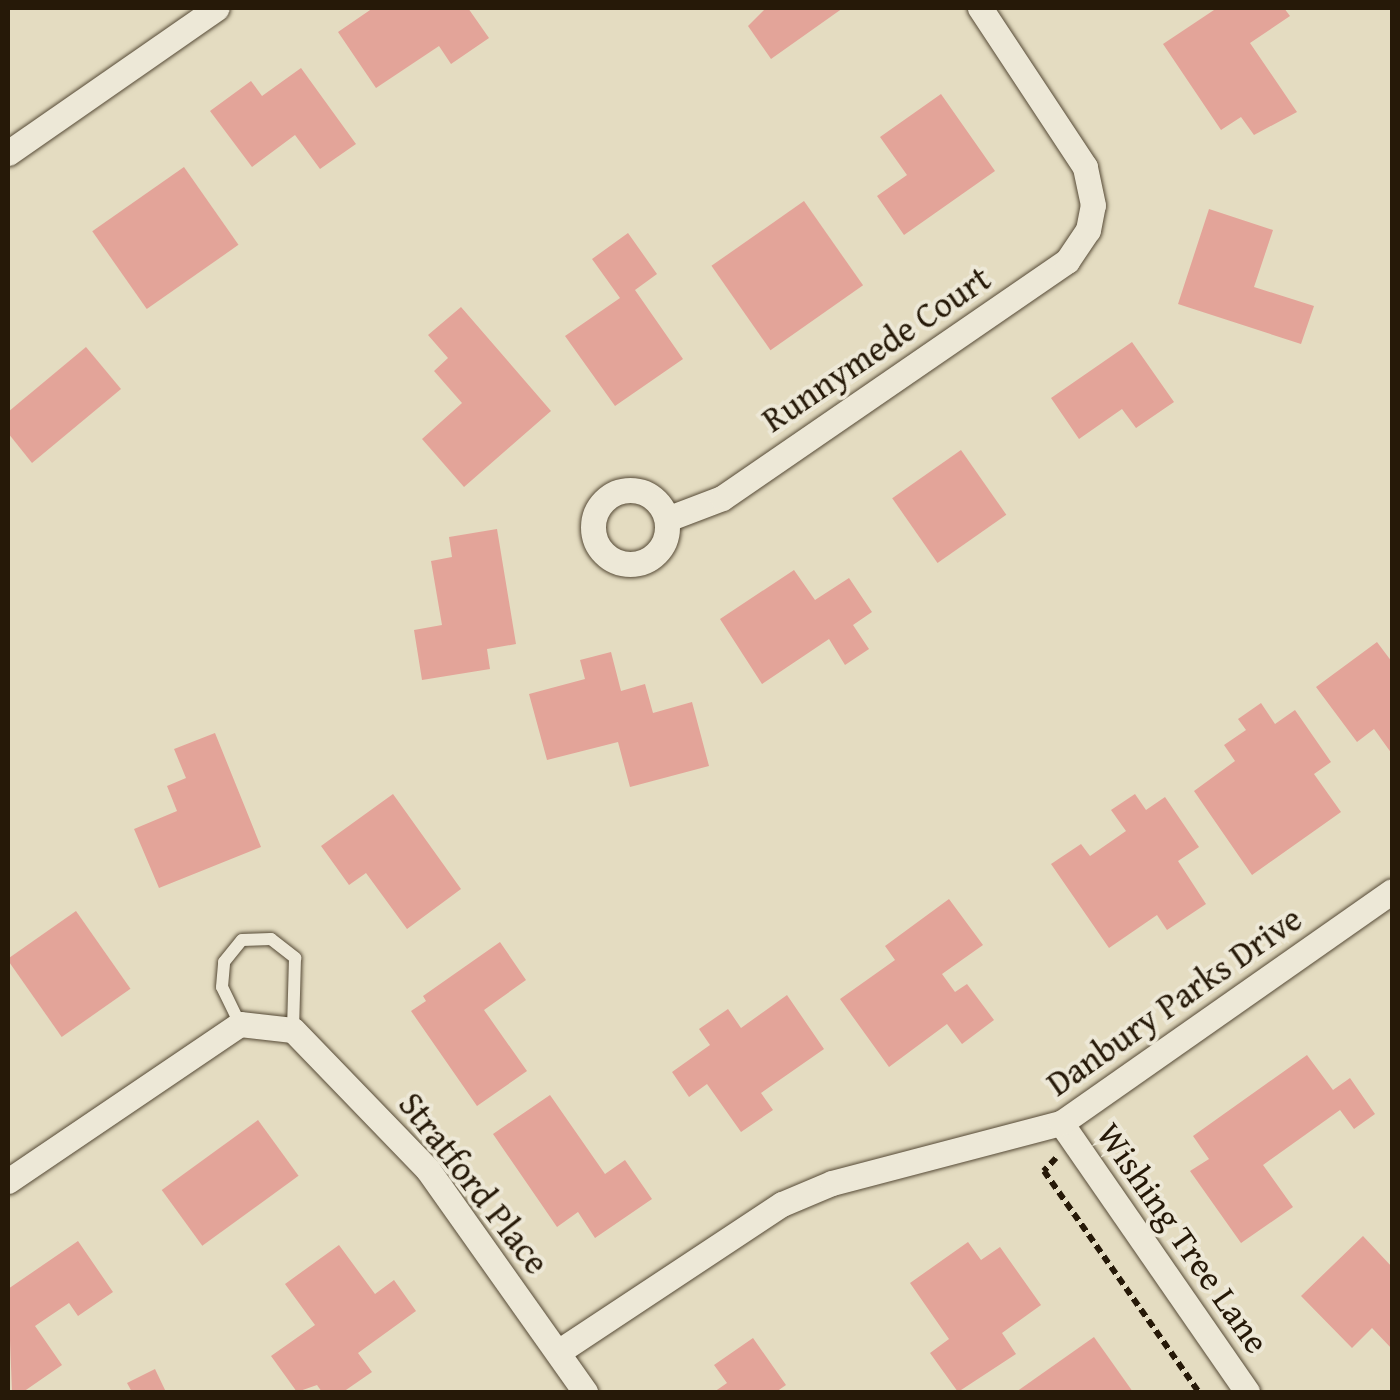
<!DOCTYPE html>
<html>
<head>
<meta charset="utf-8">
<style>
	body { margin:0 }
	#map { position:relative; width:1400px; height:1400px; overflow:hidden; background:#e4dcc1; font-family:"Gentium Book Plus",serif }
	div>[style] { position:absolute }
	.building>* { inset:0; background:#e3a499; transform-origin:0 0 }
	.path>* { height:6px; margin-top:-3px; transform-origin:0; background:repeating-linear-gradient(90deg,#261908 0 8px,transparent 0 13px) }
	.roads { filter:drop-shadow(0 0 2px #564a36) drop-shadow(0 0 2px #564a36) }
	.lane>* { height:12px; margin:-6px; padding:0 6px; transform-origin:6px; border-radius:6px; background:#ede8d7 }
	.street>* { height:25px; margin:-12.5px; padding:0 12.5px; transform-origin:12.5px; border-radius:12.5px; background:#ede8d7 }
	.street>.ring { margin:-12.5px; padding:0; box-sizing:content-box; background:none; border:25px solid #ede8d7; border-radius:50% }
	span { translate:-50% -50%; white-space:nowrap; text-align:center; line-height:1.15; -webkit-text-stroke:8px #ede8d7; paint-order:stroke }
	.street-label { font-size:35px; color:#261908 }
	.frame { position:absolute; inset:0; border:10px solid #261908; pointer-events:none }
</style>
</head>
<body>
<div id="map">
	<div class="building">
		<i style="clip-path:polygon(373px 8px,468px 8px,489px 38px,451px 64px,439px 46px,376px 88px,338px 32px)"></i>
		<i style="clip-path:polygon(766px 8px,843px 8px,771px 59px,748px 26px)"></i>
		<i style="clip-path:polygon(1217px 8px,1284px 8px,1290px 16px,1250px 43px,1297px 112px,1254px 135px,1241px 117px,1221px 130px,1163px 44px)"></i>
		<i style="clip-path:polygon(301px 68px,356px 144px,320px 169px,295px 135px,252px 167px,210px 111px,251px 81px,262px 96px)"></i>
		<i style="clip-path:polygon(941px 94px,995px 171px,904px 235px,877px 196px,907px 175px,880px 137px)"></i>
		<i style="left:184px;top:167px;width:95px;height:112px;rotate:55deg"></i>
		<i style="left:804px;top:201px;width:103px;height:113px;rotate:55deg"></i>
		<i style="clip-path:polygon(1209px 209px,1273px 230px,1254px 287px,1314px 306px,1301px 344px,1178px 304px)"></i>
		<i style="clip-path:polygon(628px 233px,657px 274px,635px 290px,683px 359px,615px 406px,565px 336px,620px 298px,592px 259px)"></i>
		<i style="clip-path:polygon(461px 307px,551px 411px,464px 487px,422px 439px,462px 403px,434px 371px,448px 358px,428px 335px)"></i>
		<i style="clip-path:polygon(1132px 342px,1174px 402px,1136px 428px,1122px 409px,1079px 439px,1051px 398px)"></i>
		<i style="clip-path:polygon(86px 347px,121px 389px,32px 463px,8px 433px,8px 412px)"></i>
		<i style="left:961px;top:450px;width:79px;height:84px;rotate:55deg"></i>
		<i style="clip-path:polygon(497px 529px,516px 644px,487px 649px,490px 669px,422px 680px,414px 630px,442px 625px,431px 561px,452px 557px,449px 537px)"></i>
		<i style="clip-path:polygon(794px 570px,815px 600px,849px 578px,872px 612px,853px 625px,869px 649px,845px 665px,829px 639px,762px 684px,720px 619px)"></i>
		<i style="clip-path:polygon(1377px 642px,1392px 662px,1392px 754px,1374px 729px,1357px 742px,1316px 687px)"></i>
		<i style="clip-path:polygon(611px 652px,621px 691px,645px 684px,653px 713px,692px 702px,709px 766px,630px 787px,618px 742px,547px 760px,529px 694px,585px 679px,580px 660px)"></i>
		<i style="clip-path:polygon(1261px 703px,1275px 724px,1295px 710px,1331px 762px,1314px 774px,1341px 812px,1252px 875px,1194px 791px,1235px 761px,1224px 745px,1246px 730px,1238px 719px)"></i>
		<i style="clip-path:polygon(215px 733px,261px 847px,159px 888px,134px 829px,177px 811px,167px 786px,186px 778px,174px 749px)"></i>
		<i style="clip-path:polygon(393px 794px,461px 889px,407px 929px,366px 873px,349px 885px,321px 846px)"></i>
		<i style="clip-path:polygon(1135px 794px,1146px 810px,1165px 797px,1199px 847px,1178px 861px,1206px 904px,1167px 930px,1157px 915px,1109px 948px,1051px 864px,1081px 844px,1090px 856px,1126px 831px,1111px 810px)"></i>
		<i style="clip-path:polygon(949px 899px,983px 945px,942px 974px,955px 992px,967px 984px,994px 1020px,962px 1044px,947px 1024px,889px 1067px,840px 999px,895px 960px,885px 946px)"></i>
		<i style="left:76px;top:911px;width:95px;height:84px;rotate:55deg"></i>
		<i style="clip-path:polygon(500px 942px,526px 980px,484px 1010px,527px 1071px,477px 1106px,411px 1011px,426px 1001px,423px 996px)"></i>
		<i style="clip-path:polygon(787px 995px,824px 1049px,761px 1093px,773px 1110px,741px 1132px,707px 1084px,689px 1097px,672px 1072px,710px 1045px,699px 1029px,728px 1009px,741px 1028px)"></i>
		<i style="clip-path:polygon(1307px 1055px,1333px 1090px,1350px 1078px,1375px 1114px,1354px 1129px,1340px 1110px,1263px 1165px,1293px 1207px,1241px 1243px,1190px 1171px,1209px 1159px,1193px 1136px)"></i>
		<i style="clip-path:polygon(550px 1095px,605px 1174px,625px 1160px,652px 1199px,595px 1238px,578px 1212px,557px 1227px,493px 1134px)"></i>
		<i style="left:258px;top:1120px;width:69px;height:119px;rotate:54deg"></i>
		<i style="clip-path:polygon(1363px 1236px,1392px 1267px,1392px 1349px,1372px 1328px,1352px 1348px,1301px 1296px)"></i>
		<i style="clip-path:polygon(78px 1241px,113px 1292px,78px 1316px,69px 1303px,35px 1326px,62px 1365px,23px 1392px,12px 1392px,8px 1289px)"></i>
		<i style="clip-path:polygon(968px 1242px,981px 1260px,1000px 1247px,1041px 1305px,1002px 1333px,1016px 1354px,958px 1392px,930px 1353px,949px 1339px,910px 1283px)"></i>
		<i style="clip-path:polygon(339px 1245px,375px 1294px,394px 1280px,416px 1311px,358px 1353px,372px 1372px,343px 1392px,322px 1392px,317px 1385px,297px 1392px,271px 1356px,315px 1325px,285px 1284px)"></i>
		<i style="clip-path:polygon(1094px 1337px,1133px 1392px,1016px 1392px)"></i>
		<i style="clip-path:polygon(753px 1338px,786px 1385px,776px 1392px,714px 1392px,727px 1383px,714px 1365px)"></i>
		<i style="clip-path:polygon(155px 1369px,166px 1392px,132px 1392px,127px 1383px)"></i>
	</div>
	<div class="path">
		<i style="left:1056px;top:1158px;width:18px;rotate:133deg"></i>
		<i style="left:1044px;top:1171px;width:270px;rotate:55deg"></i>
	</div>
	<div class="roads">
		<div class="lane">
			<i style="left:240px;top:1024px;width:41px;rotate:-115.9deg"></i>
			<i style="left:222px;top:987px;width:25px;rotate:-85deg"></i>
			<i style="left:224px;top:962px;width:28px;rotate:-51deg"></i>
			<i style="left:242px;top:940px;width:29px;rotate:-2deg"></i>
			<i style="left:271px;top:939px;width:31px;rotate:38deg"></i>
			<i style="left:295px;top:958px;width:72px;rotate:91.6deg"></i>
		</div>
		<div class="street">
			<i style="left:8px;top:153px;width:254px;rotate:-34.8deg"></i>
			<i class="ring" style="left:593px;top:490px;width:49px;height:49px"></i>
			<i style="left:667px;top:519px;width:59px;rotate:-20.9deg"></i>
			<i style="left:722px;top:498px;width:419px;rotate:-34.5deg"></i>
			<i style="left:1067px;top:261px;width:37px;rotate:-56deg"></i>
			<i style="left:1088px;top:230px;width:25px;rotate:-79deg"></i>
			<i style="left:1093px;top:205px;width:39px;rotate:-102deg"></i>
			<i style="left:1085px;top:167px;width:191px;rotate:-123.4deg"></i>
			<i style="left:1061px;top:1123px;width:327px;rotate:55.3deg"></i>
			<i style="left:8px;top:1181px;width:280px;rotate:-34.1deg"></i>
			<i style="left:240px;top:1024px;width:53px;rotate:6.5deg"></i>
			<i style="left:293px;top:1030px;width:194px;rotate:46deg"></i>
			<i style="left:428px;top:1170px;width:272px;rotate:54.7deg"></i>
			<i style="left:558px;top:1352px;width:268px;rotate:-33.5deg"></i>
			<i style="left:782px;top:1204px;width:54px;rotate:-22.8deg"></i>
			<i style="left:832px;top:1183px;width:237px;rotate:-14.7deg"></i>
			<i style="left:1061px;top:1123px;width:404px;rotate:-35deg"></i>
		</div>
	</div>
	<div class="street-label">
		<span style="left:876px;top:349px;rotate:-34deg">Runnymede Court</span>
		<span style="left:1174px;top:1001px;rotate:-35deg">Danbury Parks Drive</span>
		<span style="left:474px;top:1183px;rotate:52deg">Stratford Place</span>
		<span style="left:1183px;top:1238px;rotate:55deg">Wishing Tree Lane</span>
	</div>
	<div class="frame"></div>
</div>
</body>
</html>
